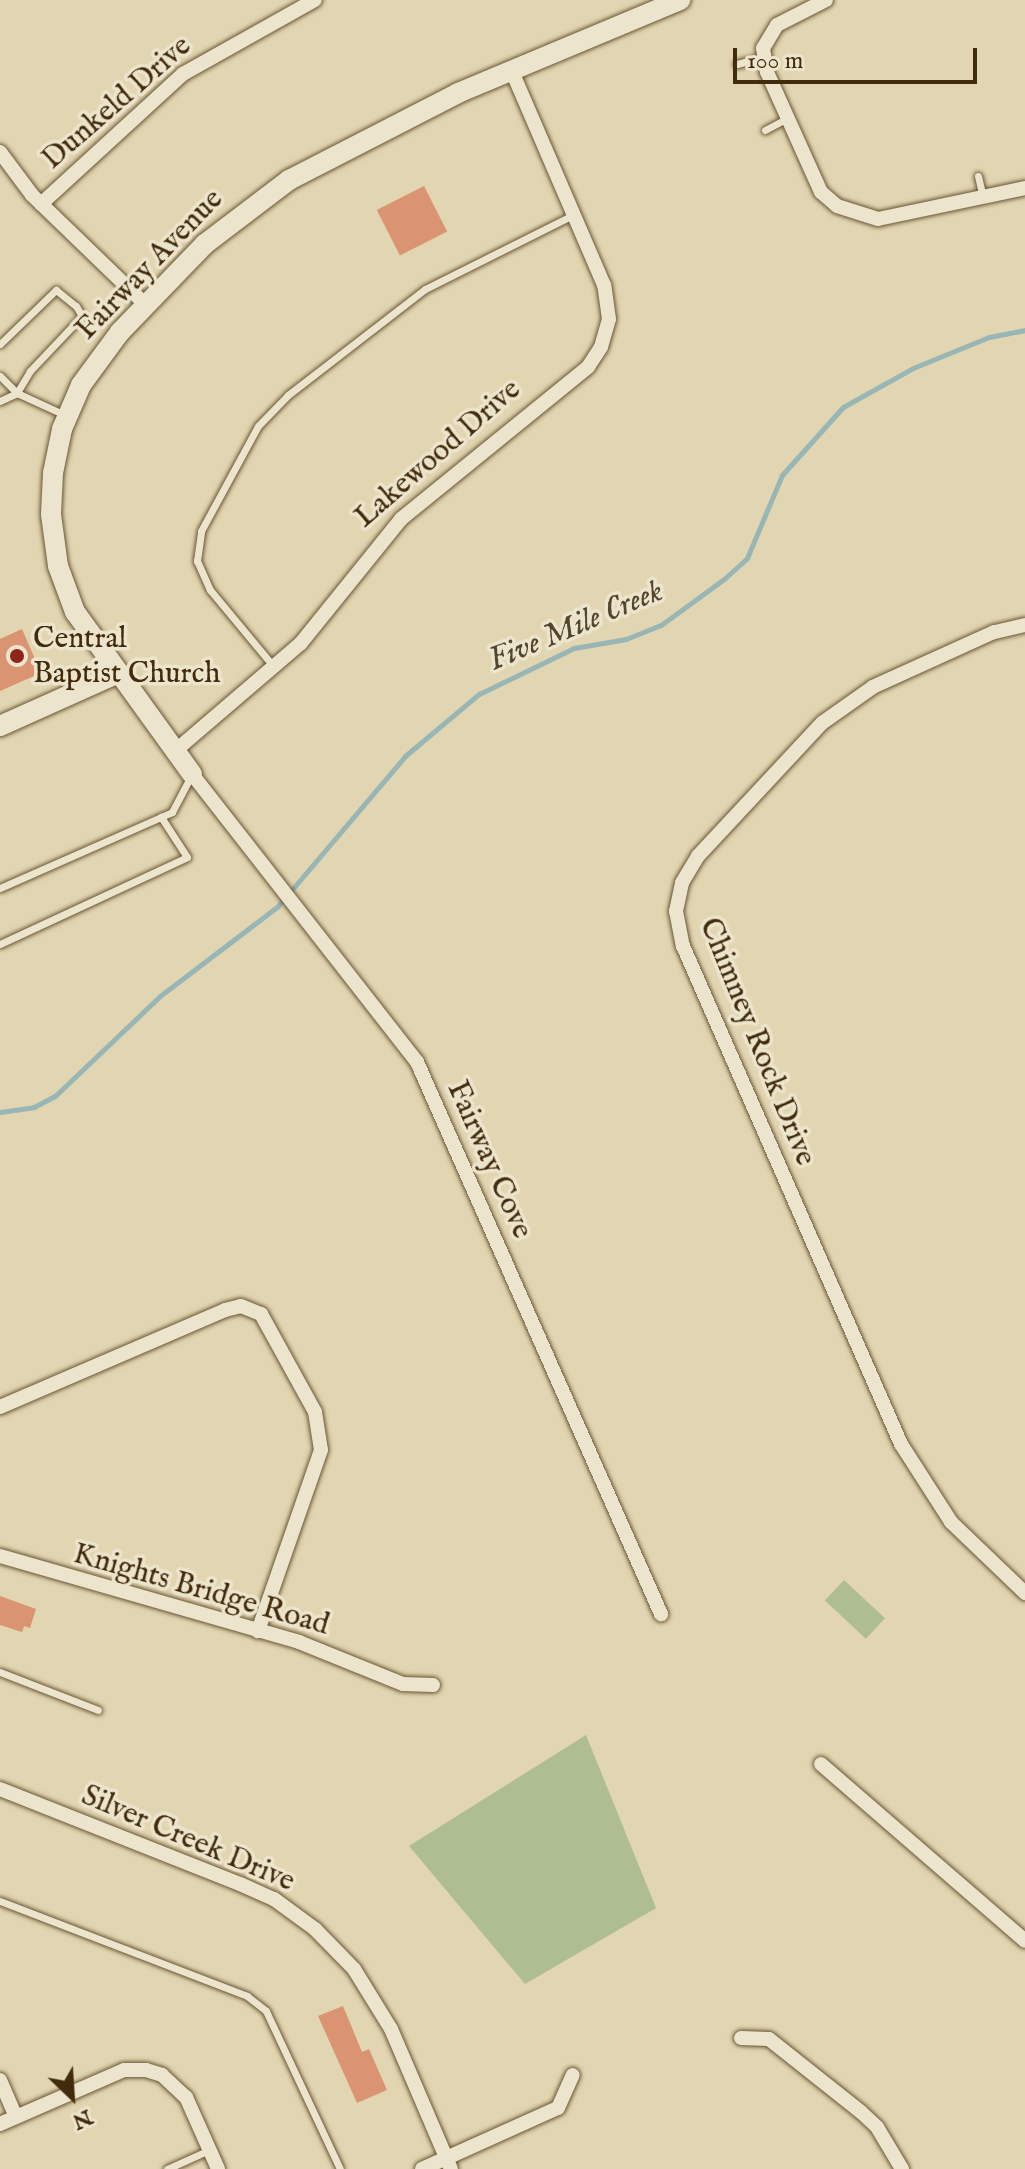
<!DOCTYPE html>
<html>
<head>
<meta charset="utf-8">
<style>
	body { margin:0 }
	#map { position:relative; width:1025px; height:2169px; overflow:hidden; background:#e2d5b1; font-family:"IM FELL English",serif }
	div>[style] { position:absolute }
	.green>* { inset:0; background:#aebe90; transform-origin:0 0 }
	.stream>* { height:5px; margin:-2.5px; padding:0 2.5px; transform-origin:2.5px; border-radius:2.5px; background:#98b6b5 }
	.building>* { inset:0; background:#da9472; transform-origin:0 0 }
	.roads { filter:drop-shadow(0 0 2px #695635) drop-shadow(0 0 2px #695635) }
	.lane>* { height:7px; margin:-3.5px; padding:0 3.5px; transform-origin:3.5px; border-radius:3.5px; background:#ece4cc }
	.street>* { height:14px; margin:-7px; padding:0 7px; transform-origin:7px; border-radius:7px; background:#ece4cc }
	.secondary>* { height:20px; margin:-10px; padding:0 10px; transform-origin:10px; border-radius:10px; background:#ece4cc }
	.dots>* { width:22px; height:22px; translate:-50% -50%; box-sizing:border-box; border:4px solid #ece4cc; border-radius:50% }
	span { translate:-50% -50%; white-space:nowrap; text-align:center; line-height:1.15; -webkit-text-stroke:7px #ece4cc; paint-order:stroke }
	.street-label { font-size:30px; color:#412b0c }
	.poi-label { font-size:30px; color:#412b0c }
	.left { translate:0 -50%; text-align:left }
	.water-label { font-size:32px; color:#52472e; font-style:italic }
	.north { position:absolute; left:32px; top:2057px; width:80px; height:80px; -webkit-text-stroke:6px #ece4cc; paint-order:stroke; rotate:155deg; font-size:22px; font-weight:700; line-height:32px; text-align:center; color:#412b0c }
	.north::after { content:''; display:block; margin:auto; width:28px; height:36px; background:#412b0c; clip-path:polygon(50% 0,100% 100%,50% 72%,0 100%) }
	.scale { position:absolute; left:733px; top:48px; width:244px; height:36px; box-sizing:border-box; border:4px solid #412b0c; border-top:0; padding-left:10px; font-size:24px; line-height:28px; white-space:nowrap; color:#412b0c; -webkit-text-stroke:6px #ece4cc; paint-order:stroke }
</style>
</head>
<body>
<div id="map">
	<div class="green">
		<i style="left:844px;top:1580px;width:56px;height:28px;rotate:43deg"></i>
		<i style="clip-path:polygon(586px 1735px,656px 1908px,525px 1984px,409px 1846px)"></i>
	</div>
	<div class="stream">
		<i style="left:0;top:1112px;width:34px;rotate:-8deg"></i>
		<i style="left:34px;top:1107px;width:24px;rotate:-28deg"></i>
		<i style="left:55px;top:1096px;width:145px;rotate:-43.6deg"></i>
		<i style="left:160px;top:996px;width:148px;rotate:-37.3deg"></i>
		<i style="left:278px;top:906px;width:197px;rotate:-49.7deg"></i>
		<i style="left:405px;top:756px;width:97px;rotate:-40deg"></i>
		<i style="left:479px;top:694px;width:106px;rotate:-25.8deg"></i>
		<i style="left:574px;top:648px;width:53px;rotate:-9.8deg"></i>
		<i style="left:626px;top:639px;width:38px;rotate:-22deg"></i>
		<i style="left:661px;top:625px;width:78px;rotate:-36.1deg"></i>
		<i style="left:724px;top:579px;width:31px;rotate:-42deg"></i>
		<i style="left:747px;top:558px;width:90px;rotate:-67.1deg"></i>
		<i style="left:782px;top:475px;width:91px;rotate:-48.1deg"></i>
		<i style="left:843px;top:407px;width:80px;rotate:-29.1deg"></i>
		<i style="left:913px;top:368px;width:82px;rotate:-22.2deg"></i>
		<i style="left:989px;top:337px;width:37px;rotate:-11deg"></i>
	</div>
	<div class="building">
		<i style="left:424px;top:186px;width:51px;height:53px;rotate:63deg"></i>
		<i style="clip-path:polygon(22px 629px,41px 673px,0 691px,0 639px)"></i>
		<i style="clip-path:polygon(0 1596px,36px 1609px,30px 1628px,24px 1626px,22px 1632px,0 1625px)"></i>
		<i style="clip-path:polygon(343px 2006px,362px 2052px,369px 2049px,387px 2090px,357px 2103px,318px 2016px)"></i>
	</div>
	<div class="roads">
		<div class="lane">
			<i style="left:737px;top:64px;width:27px;rotate:-15deg"></i>
			<i style="left:765px;top:130px;width:24px;rotate:-28deg"></i>
			<i style="left:978px;top:176px;width:23px;rotate:77deg"></i>
			<i style="left:0;top:344px;width:78px;rotate:-44deg"></i>
			<i style="left:56px;top:290px;width:26px;rotate:39deg"></i>
			<i style="left:76px;top:306px;width:12px;rotate:59deg"></i>
			<i style="left:82px;top:316px;width:76px;rotate:133.4deg"></i>
			<i style="left:30px;top:371px;width:26px;rotate:121deg"></i>
			<i style="left:17px;top:393px;width:53px;rotate:24.6deg"></i>
			<i style="left:0;top:376px;width:24px;rotate:45deg"></i>
			<i style="left:17px;top:393px;width:19px;rotate:155deg"></i>
			<i style="left:274px;top:667px;width:100px;rotate:-129.7deg"></i>
			<i style="left:210px;top:590px;width:32px;rotate:-114deg"></i>
			<i style="left:197px;top:561px;width:30px;rotate:-82deg"></i>
			<i style="left:201px;top:531px;width:119px;rotate:-61.5deg"></i>
			<i style="left:258px;top:426px;width:43px;rotate:-45.9deg"></i>
			<i style="left:288px;top:395px;width:173px;rotate:-37.7deg"></i>
			<i style="left:425px;top:289px;width:165px;rotate:-26.6deg"></i>
			<i style="left:0;top:888px;width:188px;rotate:-23.8deg"></i>
			<i style="left:172px;top:812px;width:41px;rotate:-62.2deg"></i>
			<i style="left:0;top:944px;width:206px;rotate:-24.9deg"></i>
			<i style="left:187px;top:857px;width:48px;rotate:-123deg"></i>
			<i style="left:0;top:1672px;width:105px;rotate:21.2deg"></i>
			<i style="left:0;top:1901px;width:265px;rotate:21deg"></i>
			<i style="left:247px;top:1996px;width:24px;rotate:38deg"></i>
			<i style="left:266px;top:2011px;width:174px;rotate:64.9deg"></i>
			<i style="left:167px;top:2169px;width:46px;rotate:-24.3deg"></i>
		</div>
		<div class="street">
			<i style="left:826px;top:0;width:55px;rotate:153deg"></i>
			<i style="left:777px;top:25px;width:27px;rotate:121deg"></i>
			<i style="left:763px;top:48px;width:24px;rotate:81deg"></i>
			<i style="left:767px;top:72px;width:132px;rotate:65.8deg"></i>
			<i style="left:821px;top:192px;width:21px;rotate:41deg"></i>
			<i style="left:837px;top:206px;width:43px;rotate:17.6deg"></i>
			<i style="left:878px;top:219px;width:150px;rotate:-11.9deg"></i>
			<i style="left:0;top:152px;width:54px;rotate:53.3deg"></i>
			<i style="left:32px;top:195px;width:158px;rotate:44deg"></i>
			<i style="left:41px;top:204px;width:193px;rotate:-42.5deg"></i>
			<i style="left:183px;top:74px;width:151px;rotate:-29.3deg"></i>
			<i style="left:1025px;top:625px;width:32px;rotate:167deg"></i>
			<i style="left:994px;top:632px;width:133px;rotate:155.6deg"></i>
			<i style="left:873px;top:687px;width:62px;rotate:144.8deg"></i>
			<i style="left:822px;top:723px;width:182px;rotate:133deg"></i>
			<i style="left:698px;top:856px;width:31px;rotate:121deg"></i>
			<i style="left:682px;top:883px;width:29px;rotate:102deg"></i>
			<i style="left:676px;top:911px;width:36px;rotate:79deg"></i>
			<i style="left:683px;top:946px;width:544px;rotate:66.36deg"></i>
			<i style="left:901px;top:1444px;width:93px;rotate:57.3deg"></i>
			<i style="left:951px;top:1522px;width:103px;rotate:43.8deg"></i>
			<i style="left:175px;top:751px;width:166px;rotate:-40.6deg"></i>
			<i style="left:301px;top:643px;width:159px;rotate:-51.1deg"></i>
			<i style="left:401px;top:519px;width:241px;rotate:-39.1deg"></i>
			<i style="left:588px;top:367px;width:24px;rotate:-57deg"></i>
			<i style="left:601px;top:347px;width:29px;rotate:-74deg"></i>
			<i style="left:609px;top:319px;width:34px;rotate:-98deg"></i>
			<i style="left:604px;top:285px;width:235px;rotate:-113.3deg"></i>
			<i style="left:192px;top:774px;width:365px;rotate:52deg"></i>
			<i style="left:417px;top:1062px;width:604px;rotate:66.15deg"></i>
			<i style="left:0;top:1407px;width:245px;rotate:-23.3deg"></i>
			<i style="left:225px;top:1310px;width:16px;rotate:-14deg"></i>
			<i style="left:241px;top:1306px;width:22px;rotate:22deg"></i>
			<i style="left:261px;top:1314px;width:112px;rotate:61.1deg"></i>
			<i style="left:315px;top:1412px;width:38px;rotate:81deg"></i>
			<i style="left:321px;top:1450px;width:192px;rotate:109.2deg"></i>
			<i style="left:0;top:1556px;width:311px;rotate:16deg"></i>
			<i style="left:299px;top:1642px;width:112px;rotate:22deg"></i>
			<i style="left:403px;top:1684px;width:30px;rotate:2deg"></i>
			<i style="left:821px;top:1764px;width:270px;rotate:40.9deg"></i>
			<i style="left:0;top:1789px;width:258px;rotate:21.6deg"></i>
			<i style="left:240px;top:1884px;width:37px;rotate:24deg"></i>
			<i style="left:274px;top:1899px;width:51px;rotate:36.2deg"></i>
			<i style="left:315px;top:1929px;width:56px;rotate:45.7deg"></i>
			<i style="left:354px;top:1969px;width:70px;rotate:58.3deg"></i>
			<i style="left:391px;top:2029px;width:152px;rotate:66.8deg"></i>
			<i style="left:741px;top:2038px;width:28px;rotate:2deg"></i>
			<i style="left:769px;top:2039px;width:117px;rotate:38.4deg"></i>
			<i style="left:861px;top:2112px;width:22px;rotate:43deg"></i>
			<i style="left:877px;top:2127px;width:49px;rotate:59.2deg"></i>
			<i style="left:0;top:2080px;width:40px;rotate:66.6deg"></i>
			<i style="left:0;top:2124px;width:135px;rotate:-23.5deg"></i>
			<i style="left:124px;top:2070px;width:22px"></i>
			<i style="left:146px;top:2070px;width:17px;rotate:17deg"></i>
			<i style="left:162px;top:2075px;width:33px;rotate:43deg"></i>
			<i style="left:186px;top:2097px;width:79px;rotate:66deg"></i>
			<i style="left:422px;top:2169px;width:149px;rotate:-24.2deg"></i>
			<i style="left:558px;top:2108px;width:36px;rotate:-66deg"></i>
		</div>
		<div class="secondary">
			<i style="left:0;top:726px;width:127px;rotate:-24.1deg"></i>
			<i style="left:192px;top:774px;width:200px;rotate:-125.8deg"></i>
			<i style="left:75px;top:612px;width:49px;rotate:-110.3deg"></i>
			<i style="left:58px;top:566px;width:52px;rotate:-97.7deg"></i>
			<i style="left:51px;top:514px;width:41px;rotate:-87.2deg"></i>
			<i style="left:53px;top:473px;width:45px;rotate:-78.4deg"></i>
			<i style="left:62px;top:429px;width:48px;rotate:-66.6deg"></i>
			<i style="left:81px;top:385px;width:66px;rotate:-53.7deg"></i>
			<i style="left:120px;top:332px;width:122px;rotate:-46deg"></i>
			<i style="left:205px;top:244px;width:106px;rotate:-37.3deg"></i>
			<i style="left:289px;top:180px;width:190px;rotate:-27.2deg"></i>
			<i style="left:458px;top:93px;width:241px;rotate:-22.7deg"></i>
		</div>
	</div>
	<div class="dots">
		<i style="left:17px;top:656px;background:#8f2418"></i>
	</div>
	<div class="street-label">
		<span style="left:117px;top:103px;rotate:-41deg">Dunkeld Drive</span>
		<span style="left:150px;top:265px;rotate:-46deg">Fairway Avenue</span>
		<span style="left:438px;top:454px;rotate:-41deg">Lakewood Drive</span>
		<span style="left:757px;top:1042px;rotate:68deg">Chimney Rock Drive</span>
		<span style="left:489px;top:1160px;rotate:66deg">Fairway Cove</span>
		<span style="left:201px;top:1590px;rotate:16deg">Knights Bridge Road</span>
		<span style="left:188px;top:1839px;rotate:23deg">Silver Creek Drive</span>
	</div>
	<div class="poi-label">
		<span class="left" style="left:33px;top:656px">Central<br>Baptist Church</span>
	</div>
	<div class="water-label">
		<span style="left:576px;top:627px;rotate:-23deg">Five Mile Creek</span>
	</div>
	<div class="north">N</div>
	<div class="scale">100 m</div>
</div>
</body>
</html>
